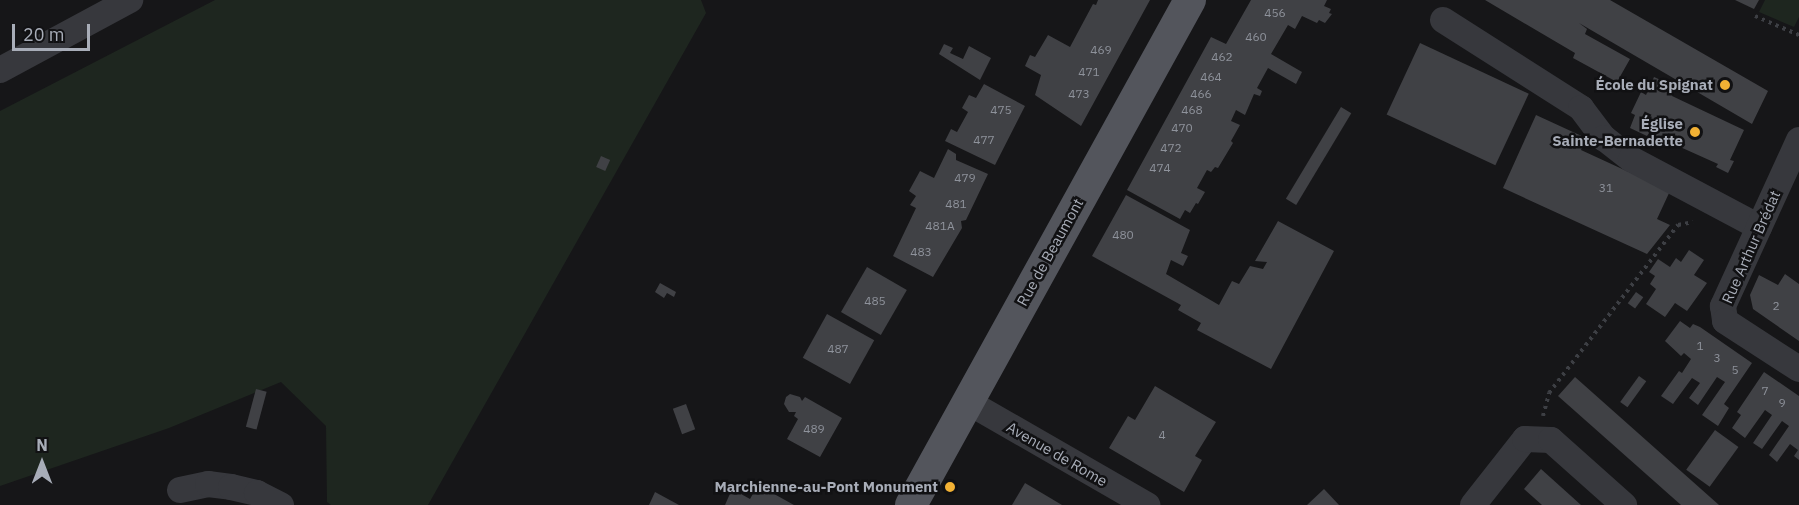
<!DOCTYPE html>
<html>
<head>
<meta charset="utf-8">
<style>
	body { margin:0 }
	#map { position:relative; width:1799px; height:505px; overflow:hidden; background:#161618; font-family:"IBM Plex Sans",sans-serif }
	div>[style] { position:absolute }
	.green>* { inset:0; background:#1e261f }
	.building>* { inset:0; background:#404145; transform-origin:0 0 }
	.path>* { height:4px; margin-top:-2px; transform-origin:0; background:repeating-linear-gradient(90deg,#3d3f44 0 3px,transparent 0 7.5px) }
	.minor>* { height:26px; margin:-13px; padding:0 13px; transform-origin:13px; border-radius:13px; background:#37383d }
	.major>* { height:32px; margin:-16px; padding:0 16px; transform-origin:16px; border-radius:16px; background:#53555c }
	.dots>* { width:16px; height:16px; translate:-50% -50%; box-sizing:border-box; border:3px solid #111113; border-radius:50% }
	span { translate:-50% -50%; white-space:nowrap; text-align:center; line-height:1.15; -webkit-text-stroke:5px #111113; paint-order:stroke }
	.number-label { font-size:12px; color:#8e929b }
	.number-label span { -webkit-text-stroke-width:0 }
	.poi-label { font-size:15px; color:#a8adb8; font-weight:700 }
	.right { translate:-100% -50%; text-align:right }
	.street-label { font-size:15px; color:#a8adb8 }
	.north { position:absolute; left:12px; top:433px; width:60px; height:60px; -webkit-text-stroke:4px #111113; paint-order:stroke; rotate:0deg; font-size:16px; font-weight:700; line-height:24px; text-align:center; color:#a8adb8 }
	.north::after { content:''; display:block; margin:auto; width:21px; height:27px; background:#a8adb8; clip-path:polygon(50% 0,100% 100%,50% 72%,0 100%) }
	.scale { position:absolute; left:12px; top:24px; width:78px; height:27px; box-sizing:border-box; border:3px solid #a8adb8; border-top:0; padding-left:8px; font-size:18px; line-height:21px; white-space:nowrap; color:#a8adb8; -webkit-text-stroke:4px #111113; paint-order:stroke }
</style>
</head>
<body>
<div id="map">
	<div class="green">
		<i style="clip-path:polygon(215px 0,701px 0,706px 13px,428px 505px,331px 505px,327px 502px,326px 426px,281px 382px,169px 428px,0 486px,0 111px)"></i>
		<i style="clip-path:polygon(1765px 0,1799px 0,1799px 17px,1794px 27px,1759px 12px)"></i>
	</div>
	<div class="building">
		<i style="clip-path:polygon(1098px 0,1150px 0,1081px 126px,1035px 95px,1041px 75px,1025px 66px,1030px 55px,1035px 57px,1048px 35px,1070px 47px,1093px 4px,1096px 5px)"></i>
		<i style="clip-path:polygon(1251px 0,1327px 0,1324px 6px,1331px 9px,1329px 13px,1332px 14px,1325px 23px,1319px 20px,1317px 23px,1302px 16px,1295px 29px,1288px 25px,1271px 54px,1302px 72px,1296px 84px,1268px 68px,1257px 88px,1262px 91px,1260px 96px,1254px 94px,1245px 115px,1236px 110px,1231px 121px,1240px 125px,1231px 141px,1233px 143px,1218px 168px,1215px 167px,1211px 172px,1207px 170px,1197px 188px,1205px 192px,1198px 204px,1196px 203px,1190px 213px,1185px 210px,1180px 219px,1127px 190px,1211px 37px,1226px 44px)"></i>
		<i style="clip-path:polygon(1485px 0,1610px 0,1768px 91px,1752px 124px,1579px 23px,1587px 29px,1585px 34px,1630px 59px,1617px 82px,1573px 58px,1575px 53px)"></i>
		<i style="clip-path:polygon(1735px 0,1759px 0,1754px 9px)"></i>
		<i style="left:1420px;top:43px;width:120px;height:79px;rotate:25deg"></i>
		<i style="clip-path:polygon(944px 44px,953px 48px,950px 53px,963px 59px,969px 46px,991px 58px,980px 80px,939px 54px)"></i>
		<i style="clip-path:polygon(1654px 77px,1676px 87px,1672px 96px,1744px 130px,1730px 160px,1734px 161px,1728px 173px,1716px 167px,1718px 164px,1649px 133px,1647px 136px,1630px 128px,1635px 115px,1631px 113px,1641px 92px,1646px 95px)"></i>
		<i style="clip-path:polygon(984px 84px,1025px 106px,995px 165px,945px 141px,951px 129px,957px 132px,968px 112px,962px 108px,969px 95px,976px 98px)"></i>
		<i style="left:1341px;top:107px;width:12px;height:107px;rotate:31deg"></i>
		<i style="clip-path:polygon(1536px 115px,1586px 138px,1581px 150px,1670px 191px,1657px 219px,1670px 225px,1647px 254px,1503px 188px)"></i>
		<i style="clip-path:polygon(948px 149px,956px 154px,956px 160px,988px 174px,966px 220px,961px 221px,962px 228px,933px 277px,893px 256px,916px 208px,910px 205px,916px 196px,909px 191px,920px 171px,934px 178px)"></i>
		<i style="left:601px;top:156px;width:10px;height:12px;rotate:24deg"></i>
		<i style="clip-path:polygon(1126px 195px,1190px 230px,1181px 253px,1188px 256px,1183px 266px,1171px 260px,1166px 274px,1219px 305px,1232px 281px,1239px 284px,1250px 266px,1263px 269px,1267px 262px,1255px 261px,1278px 221px,1334px 251px,1271px 369px,1197px 330px,1201px 323px,1178px 310px,1181px 305px,1092px 256px)"></i>
		<i style="clip-path:polygon(1689px 250px,1704px 260px,1694px 275px,1707px 283px,1687px 311px,1675px 303px,1665px 317px,1646px 304px,1656px 289px,1650px 284px,1655px 276px,1649px 272px,1658px 259px,1670px 267px,1676px 258px,1681px 262px)"></i>
		<i style="left:867px;top:267px;width:46px;height:52px;rotate:30deg"></i>
		<i style="clip-path:polygon(1785px 274px,1799px 284px,1799px 341px,1753px 309px,1750px 295px,1759px 275px,1778px 285px)"></i>
		<i style="clip-path:polygon(660px 283px,676px 292px,674px 297px,667px 293px,664px 298px,655px 292px)"></i>
		<i style="left:1636px;top:292px;width:9px;height:14px;rotate:36deg"></i>
		<i style="left:827px;top:314px;width:54px;height:50px;rotate:29deg"></i>
		<i style="clip-path:polygon(1680px 321px,1690px 328px,1693px 324px,1700px 327px,1752px 363px,1724px 404px,1729px 408px,1718px 426px,1702px 415px,1725px 382px,1717px 377px,1698px 405px,1689px 398px,1700px 383px,1692px 378px,1673px 404px,1661px 396px,1679px 371px,1682px 373px,1691px 359px,1684px 353px,1681px 356px,1665px 341px)"></i>
		<i style="clip-path:polygon(1764px 372px,1799px 396px,1799px 460px,1794px 456px,1798px 450px,1790px 444px,1777px 462px,1769px 455px,1789px 426px,1782px 421px,1762px 449px,1753px 443px,1772px 415px,1765px 410px,1745px 438px,1732px 428px,1741px 415px,1737px 412px)"></i>
		<i style="left:1639px;top:376px;width:9px;height:32px;rotate:36deg"></i>
		<i style="clip-path:polygon(1575px 377px,1719px 505px,1681px 505px,1558px 396px)"></i>
		<i style="clip-path:polygon(1155px 386px,1216px 422px,1195px 456px,1202px 460px,1184px 492px,1109px 448px,1128px 416px,1135px 420px)"></i>
		<i style="left:256px;top:389px;width:11px;height:39px;rotate:15deg"></i>
		<i style="clip-path:polygon(790px 394px,800px 397px,802px 401px,805px 397px,842px 418px,820px 457px,787px 439px,798px 419px,794px 416px,796px 412px,789px 412px,784px 404px,786px 397px)"></i>
		<i style="left:686px;top:404px;width:27px;height:14px;rotate:70deg"></i>
		<i style="left:1715px;top:430px;width:29px;height:49px;rotate:36deg"></i>
		<i style="clip-path:polygon(1541px 469px,1581px 505px,1542px 505px,1524px 489px)"></i>
		<i style="clip-path:polygon(1025px 483px,1062px 505px,1012px 505px)"></i>
		<i style="clip-path:polygon(758px 485px,794px 505px,725px 505px,732px 489px,750px 499px)"></i>
		<i style="clip-path:polygon(1324px 489px,1339px 505px,1307px 505px)"></i>
		<i style="clip-path:polygon(655px 492px,679px 505px,649px 505px)"></i>
	</div>
	<div class="path">
		<i style="left:1755px;top:16px;width:48px;rotate:23.4deg"></i>
		<i style="left:1543px;top:416px;width:24px;rotate:-75deg"></i>
		<i style="left:1549px;top:393px;width:212px;rotate:-52.5deg"></i>
		<i style="left:1678px;top:225px;width:15px;rotate:-11deg"></i>
	</div>
	<div class="minor">
		<i style="left:1443px;top:20px;width:164px;rotate:32.5deg"></i>
		<i style="left:1581px;top:108px;width:38px;rotate:53deg"></i>
		<i style="left:1604px;top:138px;width:34px;rotate:38deg"></i>
		<i style="left:1631px;top:159px;width:145px;rotate:28deg"></i>
		<i style="left:0;top:70px;width:148px;rotate:-28.3deg"></i>
		<i style="left:1799px;top:140px;width:183px;rotate:114.6deg"></i>
		<i style="left:1723px;top:306px;width:15px;rotate:82deg"></i>
		<i style="left:1725px;top:321px;width:88px;rotate:33deg"></i>
		<i style="left:968px;top:402px;width:207px;rotate:29.9deg"></i>
		<i style="left:180px;top:490px;width:29px;rotate:-12deg"></i>
		<i style="left:208px;top:484px;width:23px;rotate:7deg"></i>
		<i style="left:231px;top:487px;width:27px;rotate:13deg"></i>
		<i style="left:257px;top:493px;width:27px;rotate:27deg"></i>
		<i style="left:1473px;top:505px;width:84px;rotate:-51.8deg"></i>
		<i style="left:1525px;top:439px;width:26px;rotate:2deg"></i>
		<i style="left:1551px;top:440px;width:98px;rotate:41.7deg"></i>
	</div>
	<div class="major">
		<i style="left:911px;top:505px;width:577px;rotate:-61.08deg"></i>
	</div>
	<div class="dots">
		<i style="left:1725px;top:85px;background:#f2b134"></i>
		<i style="left:1695px;top:132px;background:#f2b134"></i>
		<i style="left:950px;top:487px;background:#f2b134"></i>
	</div>
	<div class="number-label">
		<span style="left:1275px;top:13px">456</span>
		<span style="left:1256px;top:37px">460</span>
		<span style="left:1101px;top:50px">469</span>
		<span style="left:1222px;top:57px">462</span>
		<span style="left:1089px;top:72px">471</span>
		<span style="left:1211px;top:77px">464</span>
		<span style="left:1079px;top:94px">473</span>
		<span style="left:1201px;top:94px">466</span>
		<span style="left:1001px;top:110px">475</span>
		<span style="left:1192px;top:110px">468</span>
		<span style="left:1182px;top:128px">470</span>
		<span style="left:984px;top:140px">477</span>
		<span style="left:1171px;top:148px">472</span>
		<span style="left:1160px;top:168px">474</span>
		<span style="left:965px;top:178px">479</span>
		<span style="left:1606px;top:188px">31</span>
		<span style="left:956px;top:204px">481</span>
		<span style="left:940px;top:226px">481A</span>
		<span style="left:1123px;top:235px">480</span>
		<span style="left:921px;top:252px">483</span>
		<span style="left:875px;top:301px">485</span>
		<span style="left:1776px;top:306px">2</span>
		<span style="left:1700px;top:346px">1</span>
		<span style="left:838px;top:349px">487</span>
		<span style="left:1717px;top:358px">3</span>
		<span style="left:1735px;top:370px">5</span>
		<span style="left:1765px;top:391px">7</span>
		<span style="left:1782px;top:403px">9</span>
		<span style="left:814px;top:429px">489</span>
		<span style="left:1162px;top:435px">4</span>
	</div>
	<div class="poi-label">
		<span class="right" style="left:1713px;top:85px">École du Spignat</span>
		<span class="right" style="left:1683px;top:132px">Église<br>Sainte-Bernadette</span>
		<span class="right" style="left:938px;top:487px">Marchienne-au-Pont Monument</span>
	</div>
	<div class="street-label">
		<span style="left:1751px;top:247px;rotate:-66deg">Rue Arthur Brédat</span>
		<span style="left:1050px;top:252px;rotate:-61deg">Rue de Beaumont</span>
		<span style="left:1057px;top:454px;rotate:30deg">Avenue de Rome</span>
	</div>
	<div class="north">N</div>
	<div class="scale">20 m</div>
</div>
</body>
</html>
